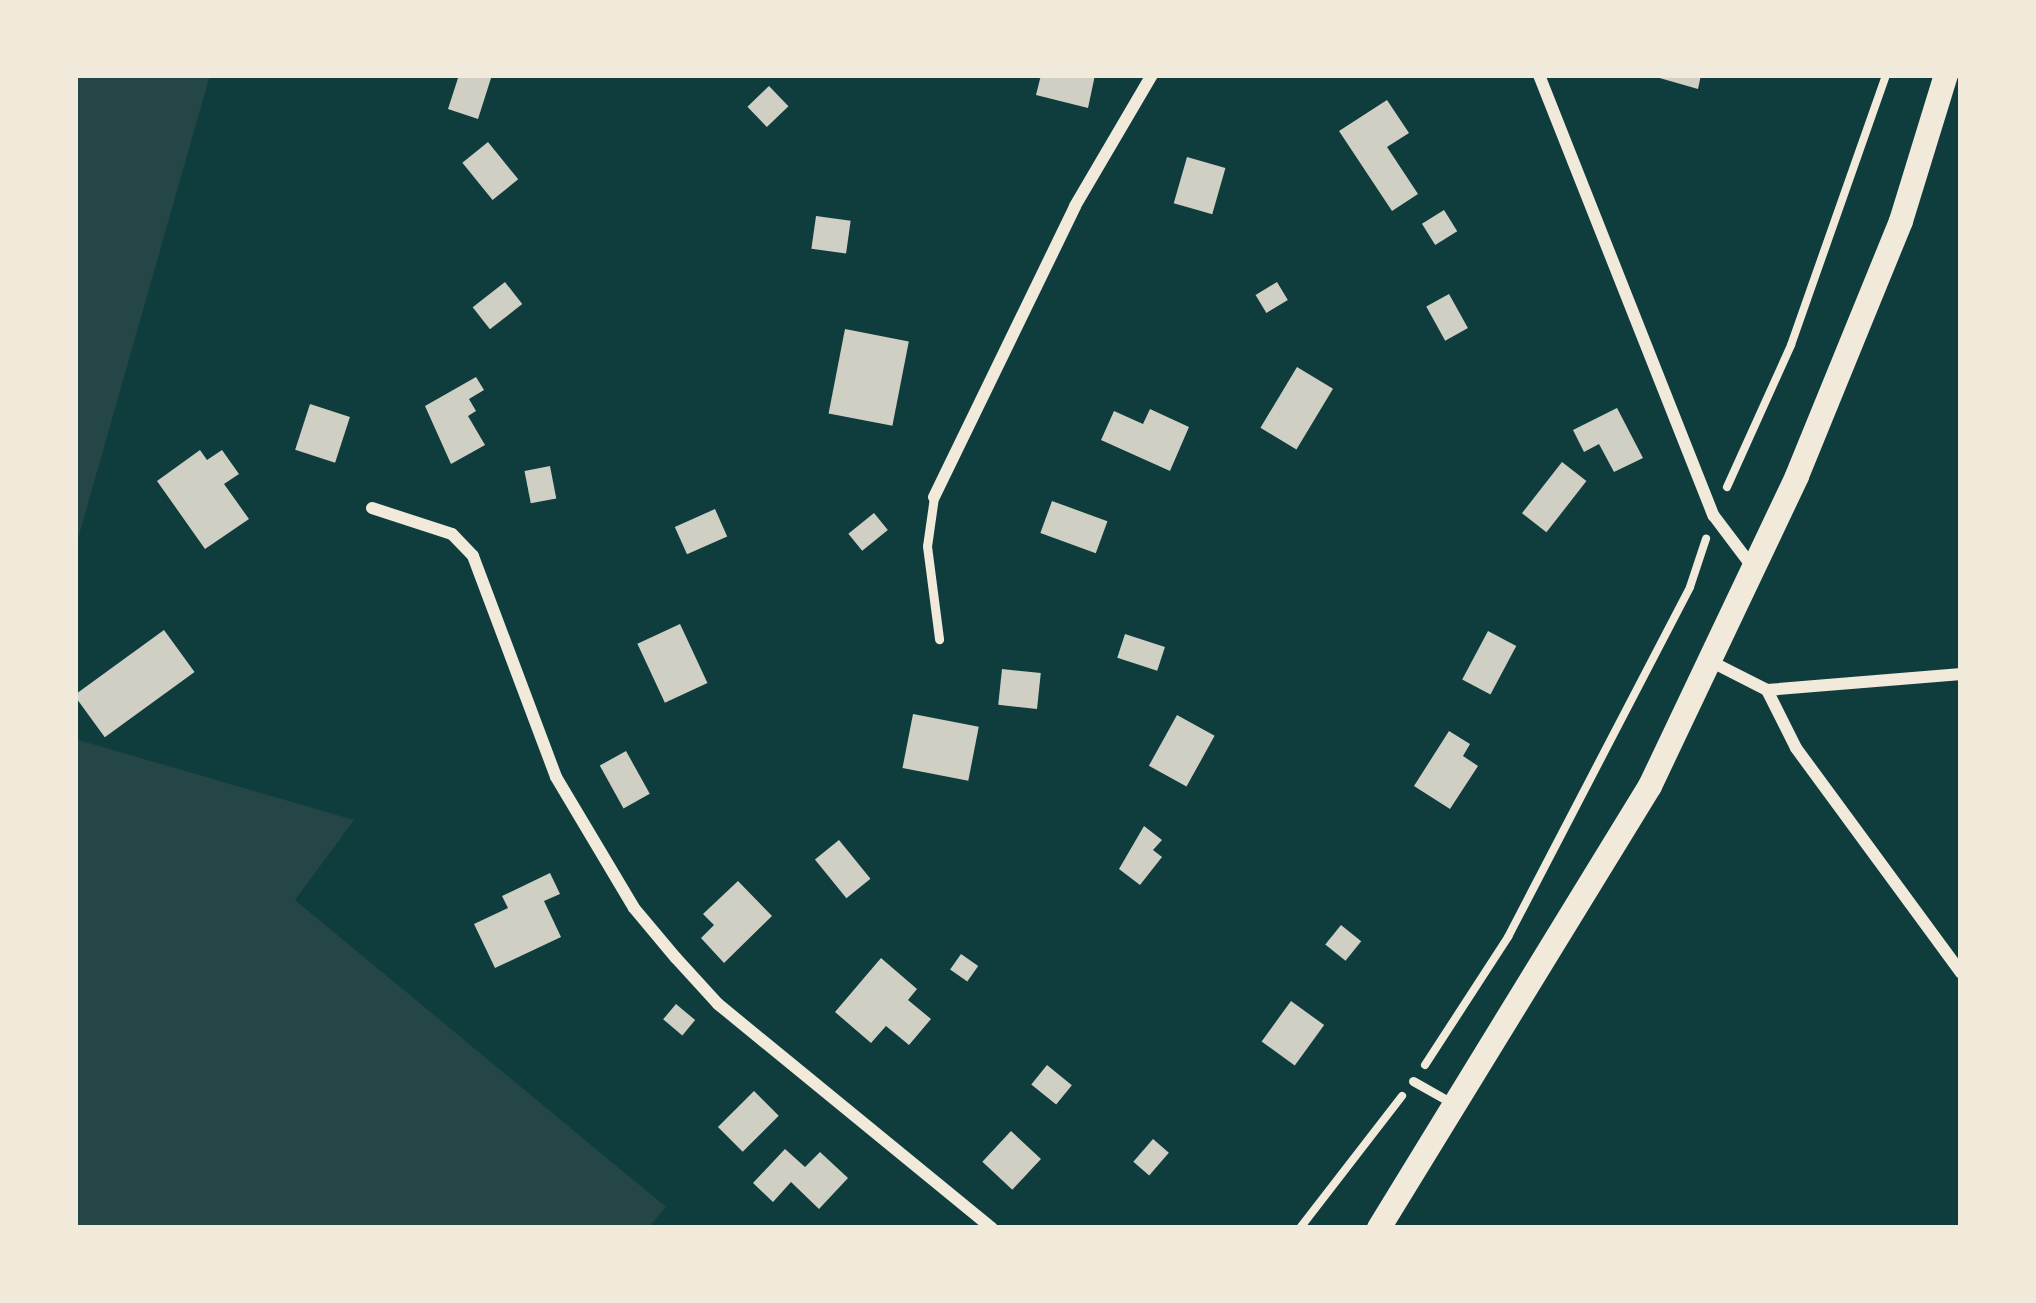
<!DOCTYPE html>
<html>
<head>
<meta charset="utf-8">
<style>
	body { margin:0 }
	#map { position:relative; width:2036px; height:1303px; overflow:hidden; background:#0f3d3e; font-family:Literata,serif }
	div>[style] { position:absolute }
	.green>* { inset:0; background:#244646 }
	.building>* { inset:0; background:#cfcfc3; transform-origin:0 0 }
	.path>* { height:8px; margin:-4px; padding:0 4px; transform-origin:4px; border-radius:4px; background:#f1e9da }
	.service>* { height:9px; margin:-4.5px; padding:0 4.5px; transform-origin:4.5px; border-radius:4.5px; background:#f1e9da }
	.minor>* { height:12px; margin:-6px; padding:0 6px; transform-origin:6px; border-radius:6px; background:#f1e9da }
	.secondary>* { height:24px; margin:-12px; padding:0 12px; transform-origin:12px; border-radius:12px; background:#f1e9da }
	span { translate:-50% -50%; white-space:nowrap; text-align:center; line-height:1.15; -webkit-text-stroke:12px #f1e9da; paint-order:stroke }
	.frame { position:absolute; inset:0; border:78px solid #f1e9da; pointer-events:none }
</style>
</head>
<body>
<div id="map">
	<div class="green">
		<i style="clip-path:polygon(75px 75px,210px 75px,75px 549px)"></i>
		<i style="clip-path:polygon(75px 739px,354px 820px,295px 900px,666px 1207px,648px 1228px,75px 1228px)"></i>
	</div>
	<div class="building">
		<i style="clip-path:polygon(459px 75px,492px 75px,478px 119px,448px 109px)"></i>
		<i style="clip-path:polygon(1041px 75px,1095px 75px,1088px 108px,1036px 95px)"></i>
		<i style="clip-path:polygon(1649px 75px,1701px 75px,1698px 89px)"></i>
		<i style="left:769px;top:86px;width:28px;height:30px;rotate:46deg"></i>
		<i style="clip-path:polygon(1387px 100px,1409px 133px,1387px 147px,1418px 194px,1392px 211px,1339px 131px)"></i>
		<i style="left:488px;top:142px;width:48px;height:33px;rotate:51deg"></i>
		<i style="left:1187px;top:157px;width:40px;height:48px;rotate:16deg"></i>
		<i style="left:1444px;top:210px;width:25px;height:26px;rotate:58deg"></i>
		<i style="left:816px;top:216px;width:35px;height:33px;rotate:8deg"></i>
		<i style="left:505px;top:282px;width:28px;height:41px;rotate:52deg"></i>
		<i style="left:1277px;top:282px;width:21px;height:25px;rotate:59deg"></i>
		<i style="left:1449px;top:294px;width:39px;height:26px;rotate:61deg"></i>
		<i style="left:845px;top:329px;width:65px;height:86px;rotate:11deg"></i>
		<i style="left:1297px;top:367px;width:42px;height:71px;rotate:31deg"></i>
		<i style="clip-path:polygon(476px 377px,484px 390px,469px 399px,476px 411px,468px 416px,485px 445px,451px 464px,425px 406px)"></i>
		<i style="left:310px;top:404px;width:42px;height:48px;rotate:18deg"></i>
		<i style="clip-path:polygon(1617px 408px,1643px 458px,1614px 472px,1599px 444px,1584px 452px,1573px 430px)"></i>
		<i style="clip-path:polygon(1150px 409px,1189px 427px,1170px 471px,1101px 440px,1114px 411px,1143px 424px)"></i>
		<i style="clip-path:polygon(200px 450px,207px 460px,222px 450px,239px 474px,224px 484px,249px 519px,205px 549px,157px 481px)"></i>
		<i style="left:1562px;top:462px;width:31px;height:65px;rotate:38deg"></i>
		<i style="left:550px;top:466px;width:33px;height:26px;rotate:79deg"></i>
		<i style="left:1052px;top:501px;width:59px;height:34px;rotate:20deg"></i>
		<i style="left:715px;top:509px;width:30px;height:44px;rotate:66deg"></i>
		<i style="left:874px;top:513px;width:22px;height:33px;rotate:51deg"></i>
		<i style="left:680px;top:624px;width:65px;height:47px;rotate:65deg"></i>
		<i style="left:164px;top:630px;width:52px;height:111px;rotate:54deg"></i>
		<i style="left:1488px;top:631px;width:32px;height:55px;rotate:28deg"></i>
		<i style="left:1125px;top:634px;width:42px;height:25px;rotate:18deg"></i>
		<i style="left:1002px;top:669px;width:39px;height:36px;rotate:6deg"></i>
		<i style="left:913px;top:714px;width:67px;height:55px;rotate:11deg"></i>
		<i style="left:1177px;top:715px;width:43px;height:58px;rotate:29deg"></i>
		<i style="clip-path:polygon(1449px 731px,1470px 744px,1463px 756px,1478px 766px,1450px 809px,1414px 786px)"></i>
		<i style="left:626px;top:751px;width:49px;height:30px;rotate:61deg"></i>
		<i style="clip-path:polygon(1144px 826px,1162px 840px,1153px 850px,1162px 857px,1140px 885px,1119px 869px)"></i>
		<i style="left:839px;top:840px;width:50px;height:31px;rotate:51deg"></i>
		<i style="clip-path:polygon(550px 873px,560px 894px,544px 901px,561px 937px,495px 968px,474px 924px,508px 908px,502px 896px)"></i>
		<i style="clip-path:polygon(738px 881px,772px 916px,724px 963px,701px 938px,714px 925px,703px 914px)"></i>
		<i style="left:1341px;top:925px;width:26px;height:25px;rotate:39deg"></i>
		<i style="left:961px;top:954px;width:21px;height:19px;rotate:35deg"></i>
		<i style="clip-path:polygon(881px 958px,917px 989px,908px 1000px,931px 1019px,909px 1045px,886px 1026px,871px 1043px,835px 1012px)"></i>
		<i style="left:1291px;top:1001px;width:41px;height:50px;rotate:36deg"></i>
		<i style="left:676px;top:1004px;width:25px;height:20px;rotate:40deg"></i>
		<i style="left:1047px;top:1065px;width:32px;height:25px;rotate:39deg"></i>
		<i style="left:754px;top:1091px;width:35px;height:51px;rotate:45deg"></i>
		<i style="left:1011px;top:1131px;width:41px;height:42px;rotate:43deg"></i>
		<i style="left:1153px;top:1139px;width:21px;height:30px;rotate:41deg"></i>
		<i style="clip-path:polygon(785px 1149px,805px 1167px,820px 1152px,848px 1178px,819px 1209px,791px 1182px,773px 1202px,753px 1183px)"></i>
	</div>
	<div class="path">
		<i style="left:1727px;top:487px;width:156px;rotate:-65.7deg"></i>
		<i style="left:1791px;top:345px;width:286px;rotate:-70.6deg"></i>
		<i style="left:1425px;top:1065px;width:153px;rotate:-57deg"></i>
		<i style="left:1508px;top:937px;width:394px;rotate:-62.5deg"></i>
		<i style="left:1690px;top:587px;width:51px;rotate:-71.6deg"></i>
		<i style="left:1300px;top:1228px;width:167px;rotate:-52.3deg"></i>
	</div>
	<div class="service">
		<i style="left:934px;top:497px;width:49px;rotate:98.1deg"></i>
		<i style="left:927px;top:546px;width:94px;rotate:82.6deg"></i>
		<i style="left:1413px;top:1081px;width:45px;rotate:29.4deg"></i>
	</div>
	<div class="minor">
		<i style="left:1539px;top:75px;width:474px;rotate:68.4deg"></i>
		<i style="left:1714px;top:516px;width:66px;rotate:53deg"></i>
		<i style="left:934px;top:497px;width:323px;rotate:-64.1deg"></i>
		<i style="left:1075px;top:206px;width:152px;rotate:-59.6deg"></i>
		<i style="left:372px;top:508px;width:84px;rotate:18deg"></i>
		<i style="left:452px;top:534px;width:30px;rotate:46deg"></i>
		<i style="left:473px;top:556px;width:236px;rotate:69.4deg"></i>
		<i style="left:556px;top:777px;width:152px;rotate:59.2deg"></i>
		<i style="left:634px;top:908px;width:65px;rotate:50deg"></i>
		<i style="left:676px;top:958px;width:62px;rotate:47.6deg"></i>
		<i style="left:718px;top:1004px;width:354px;rotate:39.3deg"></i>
		<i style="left:1708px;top:660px;width:66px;rotate:27deg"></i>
		<i style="left:1767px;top:690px;width:195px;rotate:-4.7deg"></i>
		<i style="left:1767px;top:690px;width:65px;rotate:63.4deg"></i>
		<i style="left:1796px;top:748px;width:279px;rotate:53.7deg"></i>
	</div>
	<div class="secondary">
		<i style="left:1379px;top:1228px;width:518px;rotate:-58.49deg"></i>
		<i style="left:1650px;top:786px;width:343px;rotate:-64.6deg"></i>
		<i style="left:1797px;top:476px;width:275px;rotate:-67.8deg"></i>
		<i style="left:1901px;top:221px;width:153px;rotate:-72.9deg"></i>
	</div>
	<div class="frame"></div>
</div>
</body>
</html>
